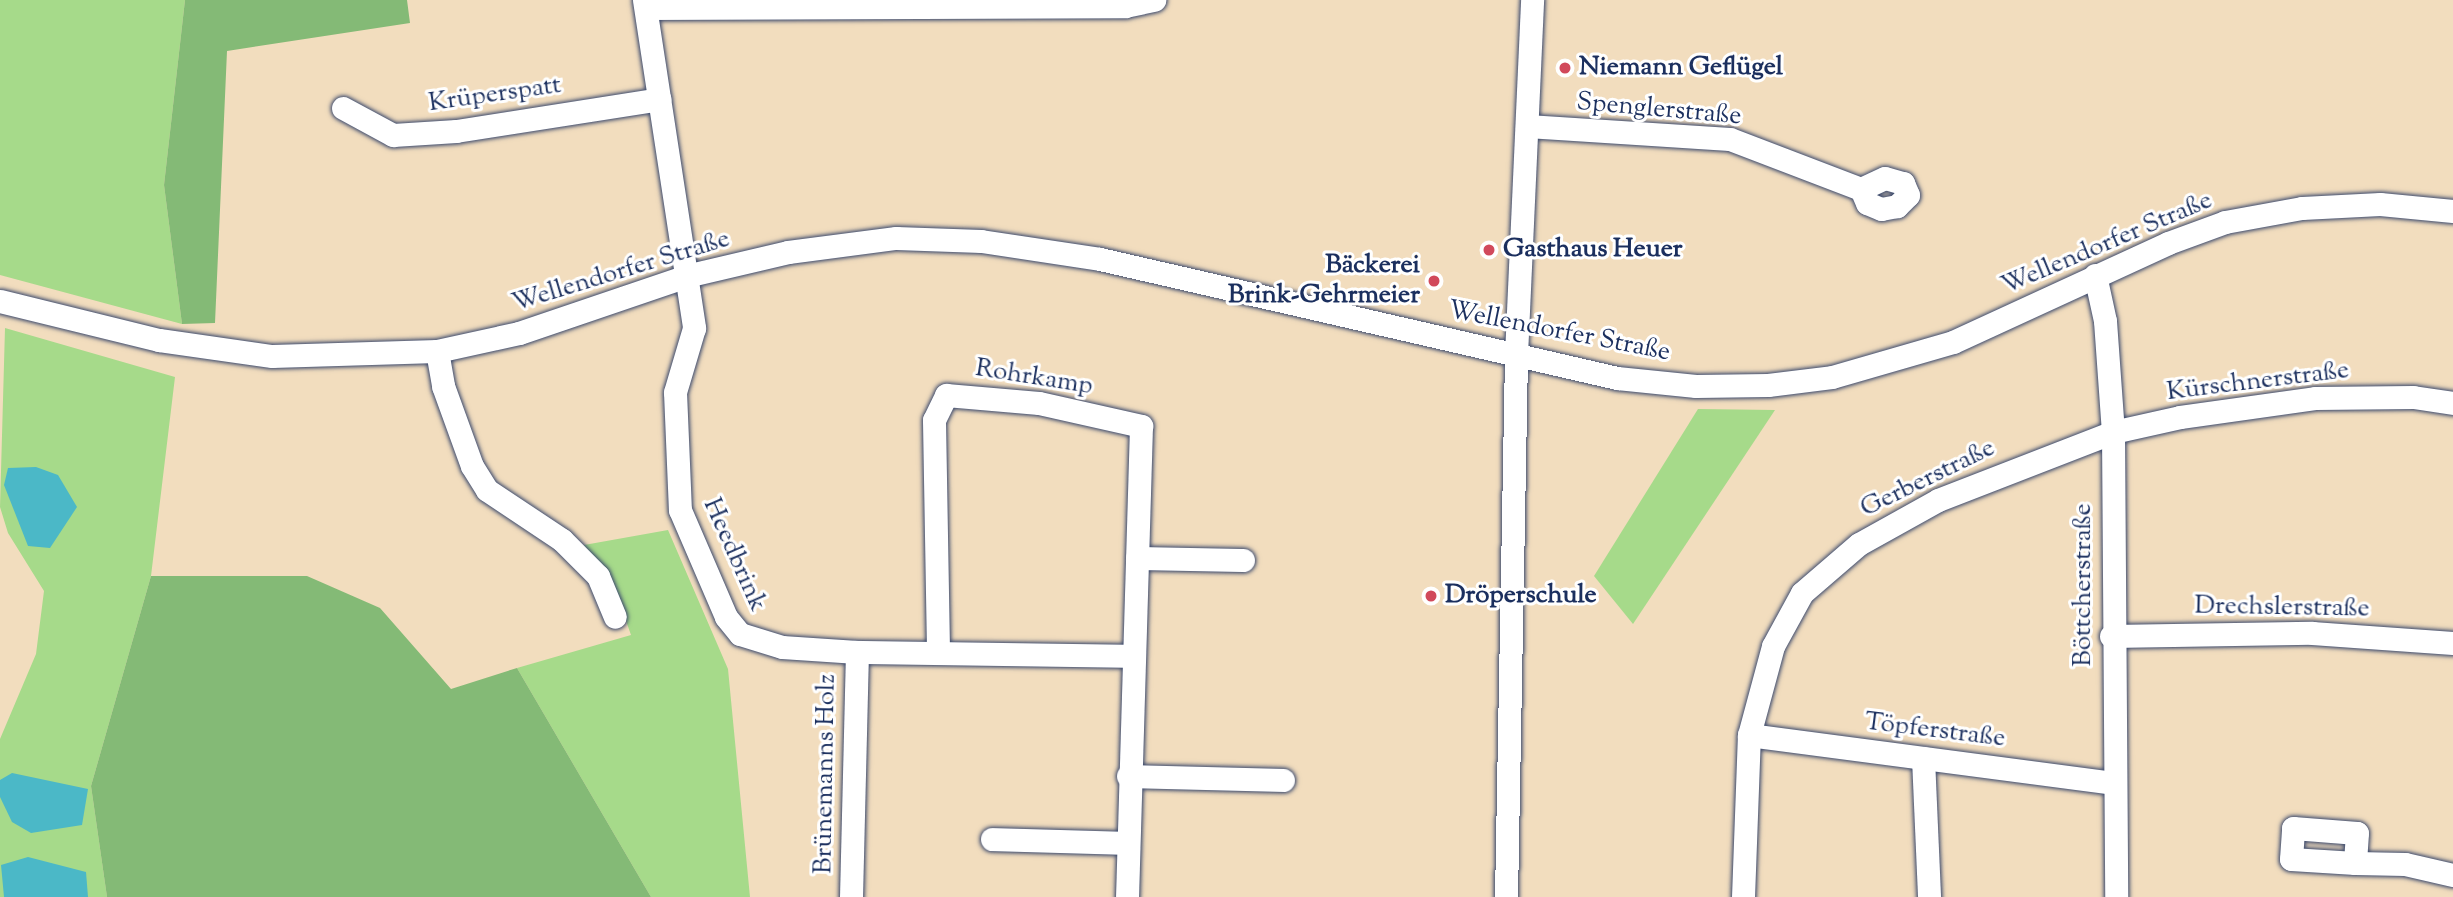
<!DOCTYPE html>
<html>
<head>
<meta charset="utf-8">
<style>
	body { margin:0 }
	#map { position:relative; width:2453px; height:897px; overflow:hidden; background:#f2ddbe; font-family:"Sorts Mill Goudy",serif }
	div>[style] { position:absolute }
	.green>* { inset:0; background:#a6da8a }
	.forest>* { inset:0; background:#84ba76 }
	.water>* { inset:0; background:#4bb8c7 }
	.roads { filter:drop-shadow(0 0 2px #3b496c) drop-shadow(0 0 2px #3b496c) }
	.minor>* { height:23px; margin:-11.5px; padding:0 11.5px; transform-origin:11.5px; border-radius:11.5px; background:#fff }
	.dots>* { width:19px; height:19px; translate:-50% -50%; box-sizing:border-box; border:4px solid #fff; border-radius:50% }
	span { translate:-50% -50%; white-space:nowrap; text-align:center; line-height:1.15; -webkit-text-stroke:6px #fff; paint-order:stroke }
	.poi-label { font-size:26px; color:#1b2f5e; font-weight:700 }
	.left { translate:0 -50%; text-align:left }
	.right { translate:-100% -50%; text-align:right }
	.street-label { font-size:26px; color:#1b2f5e }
</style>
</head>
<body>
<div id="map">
	<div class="green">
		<i style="clip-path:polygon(0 0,185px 0,164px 185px,182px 324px,0 275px)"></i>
		<i style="clip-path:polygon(5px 328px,175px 377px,151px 576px,91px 786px,107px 897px,0 897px,0 739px,36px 654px,44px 591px,8px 533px,0 507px)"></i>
		<i style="clip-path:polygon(1698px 409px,1775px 410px,1633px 624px,1594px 576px)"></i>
		<i style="clip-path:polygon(668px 530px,728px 669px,750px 897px,651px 897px,517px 668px,631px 635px,614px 587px,584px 545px)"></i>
	</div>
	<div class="forest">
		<i style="clip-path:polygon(185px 0,407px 0,410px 23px,227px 51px,215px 323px,182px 324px,164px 185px)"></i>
		<i style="clip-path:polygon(151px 576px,307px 576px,380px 608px,451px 689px,517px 668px,651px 897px,107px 897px,91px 786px)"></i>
	</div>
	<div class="water">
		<i style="clip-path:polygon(36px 467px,58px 475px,77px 507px,50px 548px,28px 546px,4px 485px,8px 468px)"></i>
		<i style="clip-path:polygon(12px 773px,88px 789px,82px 825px,31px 833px,12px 822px,0 797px,0 780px)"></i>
		<i style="clip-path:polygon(28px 857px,86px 872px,88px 897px,4px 897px,1px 865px)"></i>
	</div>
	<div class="roads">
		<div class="minor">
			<i style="left:644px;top:0;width:332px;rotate:81.3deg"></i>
			<i style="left:694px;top:328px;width:67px;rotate:106.5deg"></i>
			<i style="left:675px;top:392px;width:118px;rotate:87.6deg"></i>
			<i style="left:680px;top:510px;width:116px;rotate:66.7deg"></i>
			<i style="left:726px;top:617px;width:22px;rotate:51deg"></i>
			<i style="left:740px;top:634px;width:44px;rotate:17.2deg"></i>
			<i style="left:782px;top:647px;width:75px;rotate:3.8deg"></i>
			<i style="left:857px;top:652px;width:274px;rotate:0.8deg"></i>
			<i style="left:646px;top:8px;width:479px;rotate:-0.2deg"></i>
			<i style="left:1125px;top:6px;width:30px;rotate:-12deg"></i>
			<i style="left:343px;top:108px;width:57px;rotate:28.4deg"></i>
			<i style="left:393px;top:135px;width:63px;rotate:-3.6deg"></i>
			<i style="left:456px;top:131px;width:206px;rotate:-8.9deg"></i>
			<i style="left:1527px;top:126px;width:203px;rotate:3.7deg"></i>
			<i style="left:1730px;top:139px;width:140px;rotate:20.9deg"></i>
			<i style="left:1861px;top:189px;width:26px;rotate:-25deg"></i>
			<i style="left:1885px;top:178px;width:19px;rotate:16deg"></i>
			<i style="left:1903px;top:183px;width:13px;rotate:67deg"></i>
			<i style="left:1908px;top:195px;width:16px;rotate:135deg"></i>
			<i style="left:1897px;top:206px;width:16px;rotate:169deg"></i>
			<i style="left:1881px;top:209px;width:15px;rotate:-157deg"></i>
			<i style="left:1867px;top:203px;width:15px;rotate:-113deg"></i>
			<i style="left:2095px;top:275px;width:47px;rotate:77.7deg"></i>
			<i style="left:2105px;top:321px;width:111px;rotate:85.9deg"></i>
			<i style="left:2113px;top:432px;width:465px;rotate:89.6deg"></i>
			<i style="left:0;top:301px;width:164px;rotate:13.8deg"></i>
			<i style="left:159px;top:340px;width:114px;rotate:8.1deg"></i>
			<i style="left:272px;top:356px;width:165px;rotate:-1.7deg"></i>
			<i style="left:437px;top:351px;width:84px;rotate:-12.4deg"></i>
			<i style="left:519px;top:333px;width:176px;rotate:-18.8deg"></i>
			<i style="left:686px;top:276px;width:105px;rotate:-13.2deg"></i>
			<i style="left:788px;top:252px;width:109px;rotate:-7.4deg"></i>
			<i style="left:896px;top:238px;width:85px;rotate:2deg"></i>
			<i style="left:981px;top:241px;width:120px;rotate:8.6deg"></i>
			<i style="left:1100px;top:259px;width:531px;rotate:12.96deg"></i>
			<i style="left:1617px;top:378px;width:79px;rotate:5.8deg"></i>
			<i style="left:1696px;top:386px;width:72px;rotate:-0.8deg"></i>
			<i style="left:1768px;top:385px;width:64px;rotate:-7.1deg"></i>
			<i style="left:1832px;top:377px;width:126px;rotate:-16.1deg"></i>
			<i style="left:1953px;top:342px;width:237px;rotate:-24.7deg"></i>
			<i style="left:2168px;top:243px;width:61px;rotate:-20.2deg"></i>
			<i style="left:2225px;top:222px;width:78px;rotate:-10.3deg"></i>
			<i style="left:2302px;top:208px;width:78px;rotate:-2.9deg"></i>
			<i style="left:2380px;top:204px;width:73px;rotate:5.5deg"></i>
			<i style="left:437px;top:351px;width:36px;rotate:80deg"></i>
			<i style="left:443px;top:386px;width:85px;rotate:70.1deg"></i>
			<i style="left:472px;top:466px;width:28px;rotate:58deg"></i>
			<i style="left:487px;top:490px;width:90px;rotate:33.7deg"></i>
			<i style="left:562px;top:540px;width:51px;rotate:45deg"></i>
			<i style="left:598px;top:576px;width:44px;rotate:67.5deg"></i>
			<i style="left:1137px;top:558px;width:106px;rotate:1.1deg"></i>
			<i style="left:2111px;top:636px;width:201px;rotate:-0.9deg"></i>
			<i style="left:2312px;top:633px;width:141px;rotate:4.1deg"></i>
			<i style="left:938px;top:650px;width:230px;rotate:-91deg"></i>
			<i style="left:934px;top:420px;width:28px;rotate:-64deg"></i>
			<i style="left:946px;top:395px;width:93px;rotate:4.9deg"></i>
			<i style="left:1039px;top:403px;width:105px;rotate:12.7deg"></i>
			<i style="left:1141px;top:426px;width:471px;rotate:91.7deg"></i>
			<i style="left:1749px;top:735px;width:367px;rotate:7.5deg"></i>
			<i style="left:1923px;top:758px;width:139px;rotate:87.5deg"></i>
			<i style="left:1128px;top:776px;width:155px;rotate:1.5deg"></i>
			<i style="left:2293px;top:828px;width:64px;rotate:4.5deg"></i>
			<i style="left:2357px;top:833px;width:30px;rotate:94deg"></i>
			<i style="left:2355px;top:863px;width:64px;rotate:-176.4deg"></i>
			<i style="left:2291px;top:859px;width:31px;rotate:-86deg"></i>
			<i style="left:992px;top:839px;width:135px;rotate:1.7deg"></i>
			<i style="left:2355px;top:863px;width:50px;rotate:1.1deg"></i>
			<i style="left:2405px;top:864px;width:49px;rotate:12.9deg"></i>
			<i style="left:851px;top:897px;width:245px;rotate:-88.6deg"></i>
			<i style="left:1506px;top:897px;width:542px;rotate:-88.94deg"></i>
			<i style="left:1516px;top:355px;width:355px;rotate:-87.4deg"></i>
			<i style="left:1743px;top:897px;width:162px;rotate:-87.9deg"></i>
			<i style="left:1749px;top:735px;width:92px;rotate:-74.9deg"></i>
			<i style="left:1773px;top:646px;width:60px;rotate:-61.3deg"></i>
			<i style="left:1802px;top:593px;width:75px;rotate:-40.7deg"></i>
			<i style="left:1859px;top:544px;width:90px;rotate:-29.1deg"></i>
			<i style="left:1938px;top:500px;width:188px;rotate:-21.2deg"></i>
			<i style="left:2113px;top:432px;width:69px;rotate:-12.6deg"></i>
			<i style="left:2180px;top:417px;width:136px;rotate:-8deg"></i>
			<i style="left:2315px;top:398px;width:98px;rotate:-0.6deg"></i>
			<i style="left:2413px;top:397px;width:40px;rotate:8.5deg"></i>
		</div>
	</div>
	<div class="dots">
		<i style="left:1565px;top:68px;background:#d1495b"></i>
		<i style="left:1489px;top:250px;background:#d1495b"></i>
		<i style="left:1434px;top:281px;background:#d1495b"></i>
		<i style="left:1431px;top:596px;background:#d1495b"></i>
	</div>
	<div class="poi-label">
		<span class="left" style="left:1579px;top:68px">Niemann Geflügel</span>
		<span class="left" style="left:1503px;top:250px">Gasthaus Heuer</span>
		<span class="right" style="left:1420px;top:281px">Bäckerei<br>Brink-Gehrmeier</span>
		<span class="left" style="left:1445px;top:596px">Dröperschule</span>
	</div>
	<div class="street-label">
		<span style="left:495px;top:95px;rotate:-8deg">Krüperspatt</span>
		<span style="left:1659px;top:110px;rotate:5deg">Spenglerstraße</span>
		<span style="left:2107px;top:244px;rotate:-23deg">Wellendorfer Straße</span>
		<span style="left:621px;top:272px;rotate:-17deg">Wellendorfer Straße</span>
		<span style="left:1559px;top:332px;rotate:11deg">Wellendorfer Straße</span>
		<span style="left:1034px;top:378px;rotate:9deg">Rohrkamp</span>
		<span style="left:2258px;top:382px;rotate:-7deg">Kürschnerstraße</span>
		<span style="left:1928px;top:479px;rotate:-26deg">Gerberstraße</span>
		<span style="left:734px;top:555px;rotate:66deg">Heedbrink</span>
		<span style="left:2084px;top:585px;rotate:-90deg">Böttcherstraße</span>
		<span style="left:2282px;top:608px;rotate:1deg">Drechslerstraße</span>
		<span style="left:1935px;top:731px;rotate:7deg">Töpferstraße</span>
		<span style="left:826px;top:774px;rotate:-89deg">Brünemanns Holz</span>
	</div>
</div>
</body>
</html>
